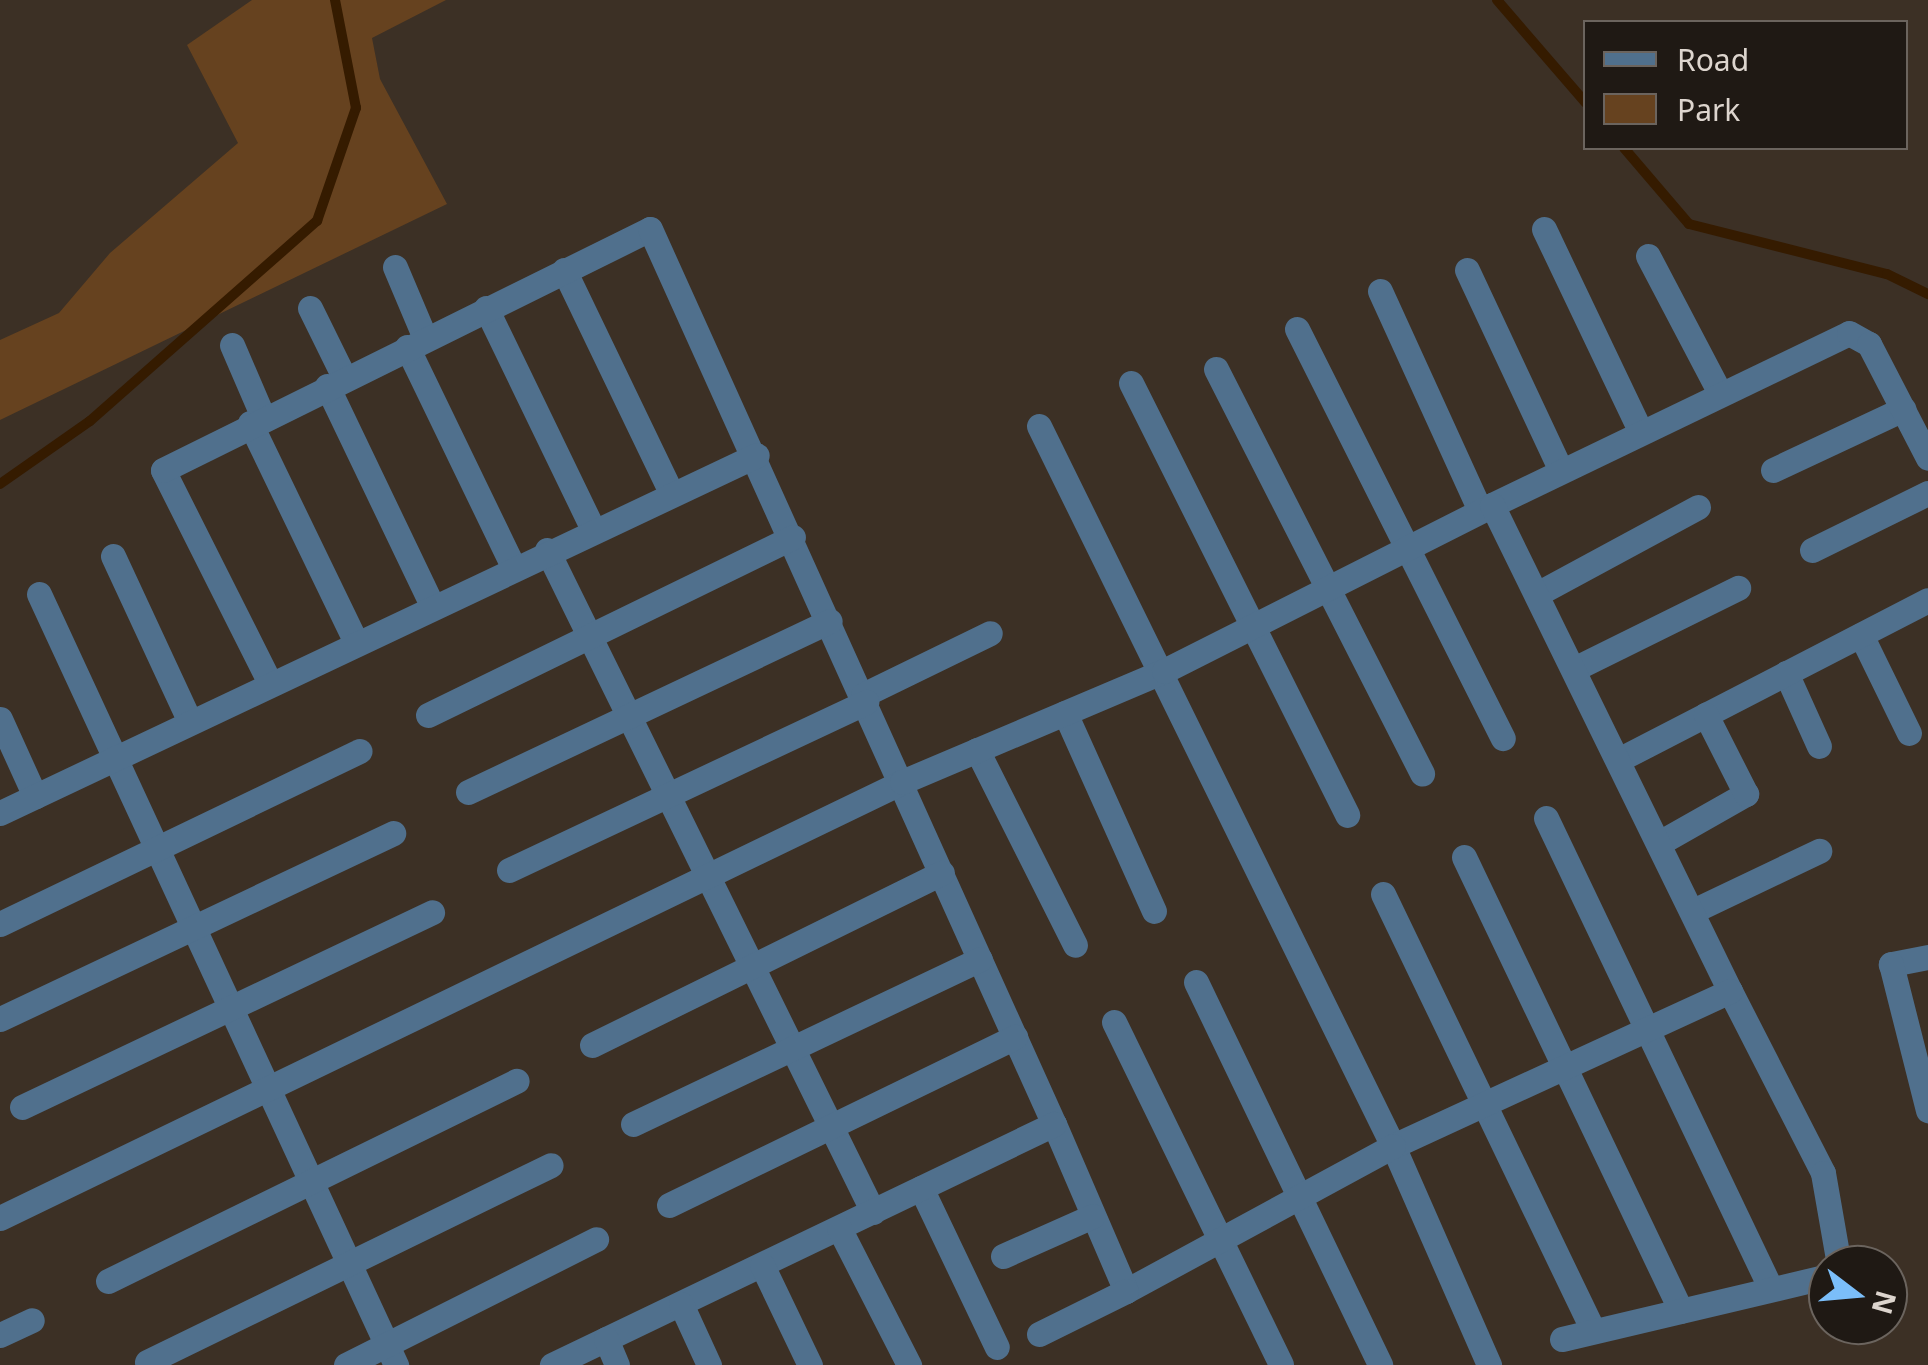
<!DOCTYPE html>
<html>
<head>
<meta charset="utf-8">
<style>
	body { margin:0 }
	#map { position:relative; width:1928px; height:1365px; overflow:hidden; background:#3c3025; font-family:"Noto Sans",sans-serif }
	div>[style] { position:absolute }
	.green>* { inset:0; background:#66421f }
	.stream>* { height:10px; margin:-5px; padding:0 5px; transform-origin:5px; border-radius:5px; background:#351b00 }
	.minor>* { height:25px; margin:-12.5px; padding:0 12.5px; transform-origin:12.5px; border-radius:12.5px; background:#50708d }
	span { translate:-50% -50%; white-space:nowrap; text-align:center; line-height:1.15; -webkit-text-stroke:10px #1f1914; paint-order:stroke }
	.legend { position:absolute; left:1583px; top:20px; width:325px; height:130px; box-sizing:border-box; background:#1f1914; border:2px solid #6b645e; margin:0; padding:12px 18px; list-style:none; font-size:30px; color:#ddd5ce }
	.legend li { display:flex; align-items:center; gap:20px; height:50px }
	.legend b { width:50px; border:2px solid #6b645e }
	.north { position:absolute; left:1808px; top:1245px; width:100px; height:100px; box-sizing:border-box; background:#1f1914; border:2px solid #6b645e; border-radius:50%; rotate:106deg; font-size:28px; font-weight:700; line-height:40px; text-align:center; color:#ddd5ce }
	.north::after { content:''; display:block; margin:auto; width:35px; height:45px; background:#7bbef9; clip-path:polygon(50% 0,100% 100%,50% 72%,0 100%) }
</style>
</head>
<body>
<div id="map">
	<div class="green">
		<i style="clip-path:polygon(252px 0,446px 0,372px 38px,380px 79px,447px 204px,0 420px,0 340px,59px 313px,110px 253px,238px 143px,187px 45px)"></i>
	</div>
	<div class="stream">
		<i style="left:1497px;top:0;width:136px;rotate:49.2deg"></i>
		<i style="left:1624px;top:148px;width:100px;rotate:49.5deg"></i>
		<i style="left:1689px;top:224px;width:204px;rotate:14.2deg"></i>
		<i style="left:1887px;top:274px;width:46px;rotate:26deg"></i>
		<i style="left:0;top:484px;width:110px;rotate:-35deg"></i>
		<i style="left:90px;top:421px;width:303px;rotate:-41.4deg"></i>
		<i style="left:317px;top:221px;width:120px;rotate:-71deg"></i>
		<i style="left:356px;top:108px;width:110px;rotate:-101deg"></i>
	</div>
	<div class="minor">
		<i style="left:1544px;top:229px;width:225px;rotate:64.5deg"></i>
		<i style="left:1648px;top:256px;width:155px;rotate:62.3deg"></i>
		<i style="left:395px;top:267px;width:77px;rotate:67.1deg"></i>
		<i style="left:564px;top:270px;width:249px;rotate:64.3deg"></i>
		<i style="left:1467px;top:270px;width:222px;rotate:64.9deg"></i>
		<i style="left:1380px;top:291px;width:241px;rotate:65.5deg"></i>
		<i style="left:310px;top:308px;width:77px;rotate:63.8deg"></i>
		<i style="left:486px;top:308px;width:246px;rotate:64.2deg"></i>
		<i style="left:1297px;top:329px;width:458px;rotate:63.3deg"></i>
		<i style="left:232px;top:345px;width:78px;rotate:66.7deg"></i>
		<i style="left:407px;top:347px;width:243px;rotate:64.2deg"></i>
		<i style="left:1216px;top:369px;width:454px;rotate:63deg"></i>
		<i style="left:1131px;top:383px;width:483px;rotate:63.4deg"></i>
		<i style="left:327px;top:386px;width:243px;rotate:64.4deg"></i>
		<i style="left:250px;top:423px;width:243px;rotate:64.2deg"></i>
		<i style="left:1039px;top:426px;width:802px;rotate:63.82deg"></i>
		<i style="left:1393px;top:1146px;width:239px;rotate:66.3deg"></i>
		<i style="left:1773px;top:470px;width:144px;rotate:-25.1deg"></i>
		<i style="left:1492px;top:505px;width:396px;rotate:-25.7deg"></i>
		<i style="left:1849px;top:333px;width:23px;rotate:29deg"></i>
		<i style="left:1869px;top:344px;width:128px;rotate:62.6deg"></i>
		<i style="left:547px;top:550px;width:738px;rotate:63.78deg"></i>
		<i style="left:1812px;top:550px;width:129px;rotate:-26.2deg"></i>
		<i style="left:113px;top:556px;width:183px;rotate:65.1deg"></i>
		<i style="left:39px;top:594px;width:850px;rotate:65.15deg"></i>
		<i style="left:1537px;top:594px;width:183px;rotate:-28.4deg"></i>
		<i style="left:1861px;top:635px;width:109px;rotate:63.9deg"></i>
		<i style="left:1576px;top:668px;width:181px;rotate:-26.3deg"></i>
		<i style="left:1786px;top:673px;width:80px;rotate:65.7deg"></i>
		<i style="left:270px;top:683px;width:238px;rotate:-116.7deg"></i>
		<i style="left:163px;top:470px;width:543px;rotate:-26.33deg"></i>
		<i style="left:650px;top:229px;width:982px;rotate:65.71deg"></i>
		<i style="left:863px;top:695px;width:141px;rotate:-26deg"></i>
		<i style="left:1065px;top:713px;width:217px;rotate:65.8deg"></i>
		<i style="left:428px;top:715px;width:406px;rotate:-26deg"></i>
		<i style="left:0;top:719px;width:85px;rotate:65.6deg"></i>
		<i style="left:977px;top:750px;width:218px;rotate:63.3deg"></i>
		<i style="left:1622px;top:758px;width:344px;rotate:-27.3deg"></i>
		<i style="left:468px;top:792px;width:400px;rotate:-25.3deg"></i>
		<i style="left:0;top:813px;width:837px;rotate:-25.31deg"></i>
		<i style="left:1546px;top:818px;width:522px;rotate:64.47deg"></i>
		<i style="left:1661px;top:842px;width:98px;rotate:-29.5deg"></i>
		<i style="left:1746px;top:794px;width:89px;rotate:-116.9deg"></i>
		<i style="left:1464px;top:857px;width:503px;rotate:64.45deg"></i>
		<i style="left:509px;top:870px;width:395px;rotate:-25.2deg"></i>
		<i style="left:1383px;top:894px;width:485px;rotate:64.3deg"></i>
		<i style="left:1693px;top:911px;width:140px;rotate:-25.5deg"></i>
		<i style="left:0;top:924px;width:399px;rotate:-25.7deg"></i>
		<i style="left:1928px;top:957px;width:38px;rotate:169deg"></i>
		<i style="left:1891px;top:964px;width:151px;rotate:75.8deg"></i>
		<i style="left:1196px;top:982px;width:425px;rotate:64.3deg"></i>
		<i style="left:1730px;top:991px;width:204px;rotate:62.9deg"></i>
		<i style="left:1823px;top:1173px;width:93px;rotate:80.1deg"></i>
		<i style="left:0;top:1019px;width:435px;rotate:-25.3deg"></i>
		<i style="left:1114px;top:1022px;width:381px;rotate:64deg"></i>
		<i style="left:592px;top:1045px;width:390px;rotate:-26.2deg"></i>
		<i style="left:22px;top:1107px;width:454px;rotate:-25.4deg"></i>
		<i style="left:633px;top:1124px;width:384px;rotate:-25.4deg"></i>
		<i style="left:921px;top:1188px;width:176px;rotate:64.5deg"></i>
		<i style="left:669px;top:1205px;width:385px;rotate:-25.9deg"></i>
		<i style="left:0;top:1218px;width:1002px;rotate:-25.8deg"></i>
		<i style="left:902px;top:782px;width:285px;rotate:-23deg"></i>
		<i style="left:1164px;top:671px;width:368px;rotate:-26.8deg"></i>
		<i style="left:1492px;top:505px;width:541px;rotate:63.91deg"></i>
		<i style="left:1730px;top:991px;width:371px;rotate:155.3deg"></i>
		<i style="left:1393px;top:1146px;width:304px;rotate:151.5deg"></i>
		<i style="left:1126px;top:1291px;width:182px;rotate:-113.3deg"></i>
		<i style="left:1054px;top:1124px;width:557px;rotate:154.36deg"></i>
		<i style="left:839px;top:1228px;width:154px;rotate:62.9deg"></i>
		<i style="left:1003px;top:1256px;width:98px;rotate:-24deg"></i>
		<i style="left:762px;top:1265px;width:111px;rotate:64.4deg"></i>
		<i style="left:108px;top:1281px;width:455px;rotate:-26.1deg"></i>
		<i style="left:681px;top:1304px;width:67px;rotate:65.3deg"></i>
		<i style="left:1039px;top:1334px;width:97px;rotate:-26.3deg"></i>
		<i style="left:0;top:1335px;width:35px;rotate:-25deg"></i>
		<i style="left:606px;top:1339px;width:28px;rotate:67deg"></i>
		<i style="left:1562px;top:1339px;width:273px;rotate:-13.3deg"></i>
		<i style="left:147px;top:1362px;width:449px;rotate:-26deg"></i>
		<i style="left:346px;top:1365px;width:280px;rotate:-26.7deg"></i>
	</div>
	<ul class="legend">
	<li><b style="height:12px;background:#50708d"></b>Road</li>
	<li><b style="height:28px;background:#66421f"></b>Park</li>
	</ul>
	<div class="north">N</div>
</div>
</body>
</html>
